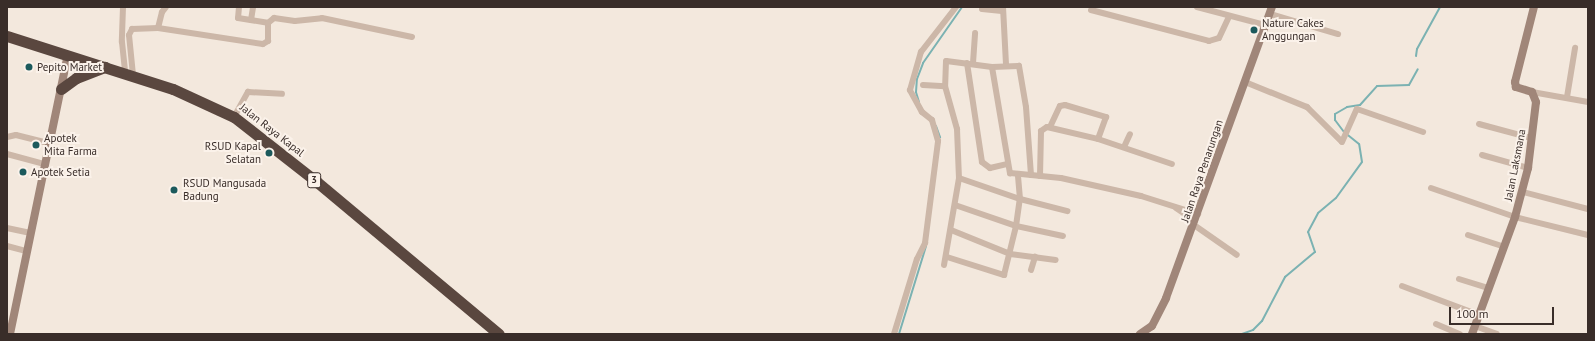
<!DOCTYPE html>
<html>
<head>
<meta charset="utf-8">
<style>
	body { margin:0 }
	#map { position:relative; width:1595px; height:341px; overflow:hidden; background:#f3e8dd; font-family:"PT Sans",sans-serif }
	div>[style] { position:absolute }
	.stream>* { height:2px; margin:-1px; padding:0 1px; transform-origin:1px; border-radius:1px; background:#7bb2b2 }
	.street>* { height:6px; margin:-3px; padding:0 3px; transform-origin:3px; border-radius:3px; background:#ccb7a8 }
	.secondary>* { height:8px; margin:-4px; padding:0 4px; transform-origin:4px; border-radius:4px; background:#a08679 }
	.highway>* { height:11px; margin:-5.5px; padding:0 5.5px; transform-origin:5.5px; border-radius:5.5px; background:#5a473f }
	.dots>* { width:11px; height:11px; translate:-50% -50%; box-sizing:border-box; border:2px solid #fbf2ea; border-radius:50% }
	span { translate:-50% -50%; white-space:nowrap; text-align:center; line-height:1.15; -webkit-text-stroke:4px #fbf2ea; paint-order:stroke }
	.shield-label span { padding:1px 3px; background:#fbf2ea; border:1px solid; border-radius:3px; -webkit-text-stroke-width:0 }
	.shield-label { font-size:10px; color:#392d29; font-weight:700 }
	.poi-label { font-size:11px; color:#392d29 }
	.left { translate:0 -50%; text-align:left }
	.right { translate:-100% -50%; text-align:right }
	.street-label { font-size:11px; color:#392d29 }
	.frame { position:absolute; inset:0; border:8px solid #392d29; pointer-events:none }
	.scale { position:absolute; left:1449px; top:307px; width:105px; height:18px; box-sizing:border-box; border:2px solid #392d29; border-top:0; padding-left:5px; font-size:12px; line-height:14px; white-space:nowrap; color:#392d29; -webkit-text-stroke:3px #fbf2ea; paint-order:stroke }
</style>
</head>
<body>
<div id="map">
	<div class="stream">
		<i style="left:1416px;top:56px;width:7px;rotate:-82deg"></i>
		<i style="left:1417px;top:49px;width:48px;rotate:-61.3deg"></i>
		<i style="left:919px;top:102px;width:10px;rotate:-107deg"></i>
		<i style="left:916px;top:92px;width:13px;rotate:-86deg"></i>
		<i style="left:917px;top:79px;width:17px;rotate:-69deg"></i>
		<i style="left:923px;top:63px;width:68px;rotate:-55.1deg"></i>
		<i style="left:936px;top:126px;width:12px;rotate:70deg"></i>
		<i style="left:1344px;top:132px;width:15px;rotate:-127deg"></i>
		<i style="left:1335px;top:120px;width:6px;rotate:-90deg"></i>
		<i style="left:1335px;top:114px;width:14px;rotate:-30deg"></i>
		<i style="left:1347px;top:107px;width:13px;rotate:-9deg"></i>
		<i style="left:1360px;top:105px;width:25px;rotate:-48deg"></i>
		<i style="left:1377px;top:86px;width:32px;rotate:-2deg"></i>
		<i style="left:1409px;top:85px;width:18px;rotate:-61deg"></i>
		<i style="left:899px;top:334px;width:92px;rotate:-72.9deg"></i>
		<i style="left:1242px;top:334px;width:12px;rotate:-20deg"></i>
		<i style="left:1253px;top:330px;width:13px;rotate:-45deg"></i>
		<i style="left:1262px;top:321px;width:50px;rotate:-62.4deg"></i>
		<i style="left:1285px;top:277px;width:39px;rotate:-40deg"></i>
		<i style="left:1315px;top:252px;width:21px;rotate:-109deg"></i>
		<i style="left:1308px;top:232px;width:21px;rotate:-62deg"></i>
		<i style="left:1318px;top:213px;width:23px;rotate:-40deg"></i>
		<i style="left:1336px;top:198px;width:44px;rotate:-54.2deg"></i>
		<i style="left:1362px;top:162px;width:18px;rotate:-99deg"></i>
		<i style="left:1359px;top:144px;width:14px;rotate:-141deg"></i>
	</div>
	<div class="street">
		<i style="left:123px;top:7px;width:35px;rotate:92deg"></i>
		<i style="left:122px;top:42px;width:31px;rotate:84deg"></i>
		<i style="left:239px;top:7px;width:11px;rotate:95deg"></i>
		<i style="left:238px;top:18px;width:30px;rotate:9deg"></i>
		<i style="left:1003px;top:7px;width:58px;rotate:87deg"></i>
		<i style="left:1197px;top:7px;width:70px;rotate:14.8deg"></i>
		<i style="left:982px;top:9px;width:20px;rotate:6deg"></i>
		<i style="left:1091px;top:10px;width:122px;rotate:14.7deg"></i>
		<i style="left:1209px;top:41px;width:10px;rotate:-17deg"></i>
		<i style="left:1219px;top:38px;width:23px;rotate:-65deg"></i>
		<i style="left:1270px;top:14px;width:71px;rotate:16.4deg"></i>
		<i style="left:251px;top:20px;width:13px;rotate:-81deg"></i>
		<i style="left:158px;top:28px;width:16px;rotate:-76deg"></i>
		<i style="left:162px;top:12px;width:6px;rotate:-51deg"></i>
		<i style="left:967px;top:63px;width:100px;rotate:81.4deg"></i>
		<i style="left:982px;top:162px;width:10px;rotate:37deg"></i>
		<i style="left:990px;top:168px;width:17px;rotate:-13deg"></i>
		<i style="left:973px;top:63px;width:30px;rotate:-86deg"></i>
		<i style="left:992px;top:67px;width:108px;rotate:80.4deg"></i>
		<i style="left:1010px;top:173px;width:51px;rotate:5.6deg"></i>
		<i style="left:1061px;top:178px;width:82px;rotate:12.7deg"></i>
		<i style="left:1141px;top:196px;width:60px;rotate:17.5deg"></i>
		<i style="left:133px;top:75px;width:40px;rotate:-95.7deg"></i>
		<i style="left:129px;top:35px;width:7px;rotate:-63deg"></i>
		<i style="left:132px;top:29px;width:26px;rotate:-2deg"></i>
		<i style="left:158px;top:28px;width:106px;rotate:8.7deg"></i>
		<i style="left:263px;top:44px;width:6px;rotate:-31deg"></i>
		<i style="left:268px;top:41px;width:18px;rotate:-90deg"></i>
		<i style="left:268px;top:23px;width:8px;rotate:-40deg"></i>
		<i style="left:274px;top:18px;width:21px;rotate:8deg"></i>
		<i style="left:295px;top:21px;width:27px;rotate:-6deg"></i>
		<i style="left:322px;top:18px;width:92px;rotate:11.9deg"></i>
		<i style="left:1245px;top:82px;width:67px;rotate:22deg"></i>
		<i style="left:1307px;top:107px;width:49px;rotate:45deg"></i>
		<i style="left:1342px;top:142px;width:36px;rotate:-66deg"></i>
		<i style="left:1357px;top:109px;width:70px;rotate:19.2deg"></i>
		<i style="left:923px;top:85px;width:22px;rotate:3deg"></i>
		<i style="left:1532px;top:92px;width:57px;rotate:10.1deg"></i>
		<i style="left:1567px;top:97px;width:50px;rotate:-80.7deg"></i>
		<i style="left:234px;top:117px;width:29px;rotate:-61deg"></i>
		<i style="left:248px;top:92px;width:34px;rotate:3deg"></i>
		<i style="left:1479px;top:124px;width:54px;rotate:15.1deg"></i>
		<i style="left:1050px;top:127px;width:23px;rotate:-65deg"></i>
		<i style="left:1060px;top:106px;width:5px;rotate:-11deg"></i>
		<i style="left:1065px;top:105px;width:43px;rotate:16.3deg"></i>
		<i style="left:1106px;top:117px;width:23px;rotate:110deg"></i>
		<i style="left:7px;top:137px;width:9px;rotate:-13deg"></i>
		<i style="left:16px;top:135px;width:34px;rotate:14deg"></i>
		<i style="left:1124px;top:147px;width:14px;rotate:-65deg"></i>
		<i style="left:7px;top:154px;width:39px;rotate:15deg"></i>
		<i style="left:1482px;top:155px;width:48px;rotate:15.8deg"></i>
		<i style="left:1031px;top:175px;width:68px;rotate:-94.2deg"></i>
		<i style="left:1026px;top:107px;width:42px;rotate:-99.7deg"></i>
		<i style="left:1019px;top:66px;width:27px;rotate:178deg"></i>
		<i style="left:992px;top:67px;width:46px;rotate:-172.6deg"></i>
		<i style="left:946px;top:61px;width:25px;rotate:92deg"></i>
		<i style="left:945px;top:86px;width:45px;rotate:74.4deg"></i>
		<i style="left:957px;top:129px;width:49px;rotate:87.7deg"></i>
		<i style="left:959px;top:178px;width:65px;rotate:19deg"></i>
		<i style="left:1020px;top:199px;width:49px;rotate:14.3deg"></i>
		<i style="left:1040px;top:176px;width:45px;rotate:-88.7deg"></i>
		<i style="left:1041px;top:131px;width:7px;rotate:-34deg"></i>
		<i style="left:1047px;top:127px;width:52px;rotate:13.2deg"></i>
		<i style="left:1098px;top:139px;width:78px;rotate:18.7deg"></i>
		<i style="left:1431px;top:188px;width:89px;rotate:19deg"></i>
		<i style="left:1515px;top:217px;width:75px;rotate:13.9deg"></i>
		<i style="left:1523px;top:192px;width:67px;rotate:14.7deg"></i>
		<i style="left:955px;top:205px;width:65px;rotate:19deg"></i>
		<i style="left:1016px;top:226px;width:48px;rotate:12deg"></i>
		<i style="left:1176px;top:208px;width:23px;rotate:34deg"></i>
		<i style="left:1194px;top:225px;width:52px;rotate:34.9deg"></i>
		<i style="left:7px;top:228px;width:24px;rotate:12deg"></i>
		<i style="left:951px;top:230px;width:64px;rotate:22.1deg"></i>
		<i style="left:1010px;top:254px;width:46px;rotate:7.4deg"></i>
		<i style="left:1468px;top:235px;width:38px;rotate:18deg"></i>
		<i style="left:7px;top:246px;width:20px;rotate:15deg"></i>
		<i style="left:947px;top:257px;width:60px;rotate:17.5deg"></i>
		<i style="left:1004px;top:275px;width:50px;rotate:-76.2deg"></i>
		<i style="left:1016px;top:226px;width:27px;rotate:-82deg"></i>
		<i style="left:1020px;top:199px;width:24px;rotate:-95deg"></i>
		<i style="left:944px;top:265px;width:88px;rotate:-80.2deg"></i>
		<i style="left:1031px;top:270px;width:14px;rotate:-73deg"></i>
		<i style="left:1459px;top:279px;width:30px;rotate:17deg"></i>
		<i style="left:1402px;top:286px;width:82px;rotate:20.6deg"></i>
		<i style="left:1436px;top:324px;width:26px;rotate:23deg"></i>
		<i style="left:1475px;top:326px;width:23px;rotate:20deg"></i>
		<i style="left:894px;top:334px;width:78px;rotate:-73deg"></i>
		<i style="left:917px;top:259px;width:18px;rotate:-63deg"></i>
		<i style="left:925px;top:243px;width:103px;rotate:-82.7deg"></i>
		<i style="left:938px;top:141px;width:22px;rotate:-106deg"></i>
		<i style="left:932px;top:120px;width:13px;rotate:-141deg"></i>
		<i style="left:922px;top:112px;width:25px;rotate:-119deg"></i>
		<i style="left:910px;top:90px;width:40px;rotate:-74deg"></i>
		<i style="left:921px;top:52px;width:57px;rotate:-52.1deg"></i>
	</div>
	<div class="secondary">
		<i style="left:10px;top:334px;width:285px;rotate:-78.3deg"></i>
		<i style="left:1140px;top:334px;width:14px;rotate:-34deg"></i>
		<i style="left:1152px;top:326px;width:31px;rotate:-63deg"></i>
		<i style="left:1166px;top:298px;width:310px;rotate:-70deg"></i>
		<i style="left:1472px;top:334px;width:125px;rotate:-69.8deg"></i>
		<i style="left:1515px;top:217px;width:51px;rotate:-75.1deg"></i>
		<i style="left:1528px;top:168px;width:66px;rotate:-83.1deg"></i>
		<i style="left:1536px;top:102px;width:11px;rotate:-112deg"></i>
		<i style="left:1532px;top:92px;width:17px;rotate:-163deg"></i>
		<i style="left:1516px;top:87px;width:5px;rotate:-101deg"></i>
		<i style="left:1515px;top:82px;width:77px;rotate:-75.8deg"></i>
	</div>
	<div class="highway">
		<i style="left:7px;top:36px;width:174px;rotate:17.7deg"></i>
		<i style="left:173px;top:89px;width:67px;rotate:24.7deg"></i>
		<i style="left:234px;top:117px;width:105px;rotate:38.1deg"></i>
		<i style="left:317px;top:182px;width:237px;rotate:39.9deg"></i>
		<i style="left:61px;top:89px;width:19px;rotate:-36deg"></i>
		<i style="left:76px;top:78px;width:31px;rotate:-21deg"></i>
	</div>
	<div class="dots">
		<i style="left:1254px;top:30px;background:#1c5a5c"></i>
		<i style="left:29px;top:67px;background:#1c5a5c"></i>
		<i style="left:36px;top:145px;background:#1c5a5c"></i>
		<i style="left:269px;top:153px;background:#1c5a5c"></i>
		<i style="left:23px;top:172px;background:#1c5a5c"></i>
		<i style="left:174px;top:190px;background:#1c5a5c"></i>
	</div>
	<div class="shield-label">
		<span style="left:314px;top:180px">3</span>
	</div>
	<div class="poi-label">
		<span class="left" style="left:1262px;top:30px">Nature Cakes<br>Anggungan</span>
		<span class="left" style="left:37px;top:67px">Pepito Market</span>
		<span class="left" style="left:44px;top:145px">Apotek<br>Mita Farma</span>
		<span class="right" style="left:261px;top:153px">RSUD Kapal<br>Selatan</span>
		<span class="left" style="left:31px;top:172px">Apotek Setia</span>
		<span class="left" style="left:183px;top:190px">RSUD Mangusada<br>Badung</span>
	</div>
	<div class="street-label">
		<span style="left:272px;top:130px;rotate:38deg">Jalan Raya Kapal</span>
		<span style="left:1515px;top:165px;rotate:-79deg">Jalan Laksmana</span>
		<span style="left:1202px;top:171px;rotate:-71deg">Jalan Raya Penarungan</span>
	</div>
	<div class="frame"></div>
	<div class="scale">100 m</div>
</div>
</body>
</html>
